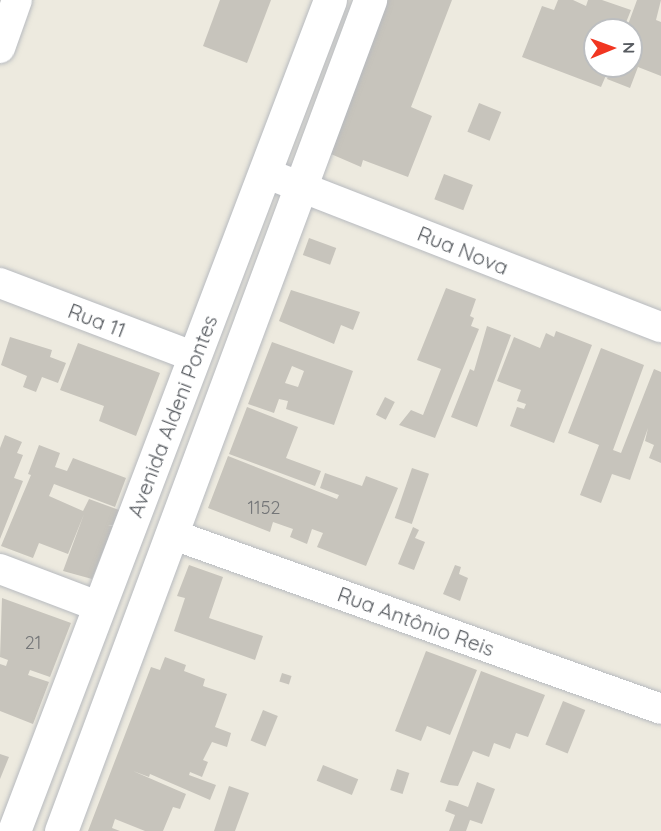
<!DOCTYPE html>
<html>
<head>
<meta charset="utf-8">
<style>
	body { margin:0 }
	#map { position:relative; width:661px; height:831px; overflow:hidden; background:#edeadf; font-family:Quicksand,sans-serif }
	div>[style] { position:absolute }
	.building>* { inset:0; background:#c7c4bc; transform-origin:0 0 }
	.roads { filter:drop-shadow(0 0 2px #b7babf) drop-shadow(0 0 2px #b7babf) }
	.minor>* { height:30px; margin:-15px; padding:0 15px; transform-origin:15px; border-radius:15px; background:#fff }
	.secondary>* { height:33px; margin:-16.5px; padding:0 16.5px; transform-origin:16.5px; border-radius:16.5px; background:#fff }
	span { translate:-50% -50%; white-space:nowrap; text-align:center; line-height:1.15; -webkit-text-stroke:4.5px #fff; paint-order:stroke }
	.number-label { font-size:18px; color:#747678 }
	.number-label span { -webkit-text-stroke-width:0 }
	.street-label { font-size:21px; color:#585c61 }
	.north { position:absolute; left:583px; top:18px; width:60px; height:60px; box-sizing:border-box; background:#fff; border:2px solid #bcbec0; border-radius:50%; rotate:89deg; font-size:16px; font-weight:700; line-height:24px; text-align:center; color:#585c61 }
	.north::after { content:''; display:block; margin:auto; width:21px; height:27px; background:#f13621; clip-path:polygon(50% 0,100% 100%,50% 72%,0 100%) }
</style>
</head>
<body>
<div id="map">
	<div class="building">
		<i style="clip-path:polygon(220px 0,271px 0,247px 63px,203px 46px)"></i>
		<i style="clip-path:polygon(385px 0,452px 0,411px 107px,432px 116px,408px 177px,363px 160px,361px 167px,331px 154px,356px 86px,353px 84px)"></i>
		<i style="clip-path:polygon(558px 0,573px 0,586px 6px,588px 0,602px 0,631px 10px,623px 30px,595px 30px,595px 66px,610px 66px,601px 87px,522px 57px,542px 6px,554px 10px)"></i>
		<i style="clip-path:polygon(637px 0,661px 0,656px 20px,661px 22px,661px 76px,638px 67px,630px 88px,607px 79px,612px 66px,631px 66px,631px 30px,626px 30px)"></i>
		<i style="left:479px;top:103px;width:24px;height:31px;rotate:22deg"></i>
		<i style="left:444px;top:174px;width:31px;height:27px;rotate:21deg"></i>
		<i style="left:309px;top:238px;width:29px;height:18px;rotate:20deg"></i>
		<i style="clip-path:polygon(446px 288px,476px 299px,470px 316px,474px 318px,471px 326px,479px 329px,435px 438px,399px 425px,411px 410px,423px 415px,441px 369px,417px 360px)"></i>
		<i style="clip-path:polygon(291px 290px,360px 312px,353px 330px,341px 325px,334px 344px,279px 321px)"></i>
		<i style="clip-path:polygon(487px 326px,511px 335px,477px 427px,451px 417px,470px 369px,474px 371px)"></i>
		<i style="clip-path:polygon(556px 331px,592px 345px,554px 443px,510px 426px,517px 407px,524px 409px,526px 404px,517px 401px,521px 390px,497px 381px,514px 337px,540px 348px,546px 333px,554px 337px)"></i>
		<i style="clip-path:polygon(10px 337px,52px 350px,50px 357px,66px 363px,58px 383px,42px 377px,36px 392px,23px 387px,27px 376px,1px 365px)"></i>
		<i style="clip-path:polygon(evenodd,272px 342px,353px 371px,334px 425px,286px 409px,288px 401px,279px 399px,274px 413px,248px 404px,272px 342px,292px 366px,304px 371px,298px 387px,285px 383px,292px 366px)"></i>
		<i style="clip-path:polygon(78px 343px,160px 373px,136px 436px,99px 421px,104px 406px,60px 390px)"></i>
		<i style="clip-path:polygon(601px 348px,644px 365px,613px 450px,621px 453px,654px 369px,661px 372px,661px 463px,649px 458px,654px 445px,645px 441px,648px 428px,630px 480px,612px 474px,601px 503px,580px 495px,599px 445px,568px 433px)"></i>
		<i style="left:385px;top:397px;width:11px;height:20px;rotate:27deg"></i>
		<i style="clip-path:polygon(247px 407px,298px 427px,286px 458px,321px 471px,315px 486px,229px 454px)"></i>
		<i style="clip-path:polygon(5px 435px,22px 442px,17px 453px,23px 455px,14px 478px,23px 481px,0 539px,0 448px)"></i>
		<i style="clip-path:polygon(39px 445px,60px 453px,55px 467px,67px 471px,73px 458px,126px 478px,115px 507px,54px 484px,49px 496px,83px 511px,89px 499px,119px 510px,113px 525px,108px 525px,113px 526px,92px 579px,63px 571px,84px 514px,68px 554px,39px 543px,33px 558px,1px 546px,31px 475px,28px 474px)"></i>
		<i style="clip-path:polygon(228px 456px,337px 499px,339px 495px,320px 488px,325px 473px,362px 486px,366px 476px,398px 488px,366px 566px,317px 547px,323px 533px,312px 529px,307px 544px,290px 537px,293px 529px,273px 522px,270px 532px,208px 508px)"></i>
		<i style="left:412px;top:468px;width:18px;height:53px;rotate:19deg"></i>
		<i style="clip-path:polygon(413px 527px,419px 530px,415px 538px,425px 542px,414px 570px,398px 564px)"></i>
		<i style="clip-path:polygon(189px 565px,223px 577px,209px 618px,263px 636px,255px 660px,174px 631px,185px 598px,177px 596px)"></i>
		<i style="clip-path:polygon(455px 565px,461px 567px,459px 574px,468px 578px,460px 601px,443px 594px)"></i>
		<i style="clip-path:polygon(2px 598px,71px 623px,50px 677px,30px 670px,28px 675px,49px 682px,33px 724px,0 711px,0 664px,6px 666px,8px 660px,0 657px)"></i>
		<i style="clip-path:polygon(426px 651px,477px 670px,450px 735px,427px 726px,421px 741px,395px 731px)"></i>
		<i style="clip-path:polygon(165px 657px,186px 665px,184px 671px,205px 679px,203px 686px,227px 694px,215px 727px,231px 733px,227px 747px,212px 742px,203px 760px,208px 762px,202px 777px,190px 772px,189px 775px,216px 785px,210px 800px,150px 774px,149px 777px,133px 771px,186px 794px,180px 809px,173px 807px,163px 831px,145px 831px,115px 819px,112px 828px,120px 831px,88px 831px,151px 667px,160px 670px)"></i>
		<i style="clip-path:polygon(481px 671px,545px 695px,528px 737px,516px 733px,510px 749px,494px 743px,489px 757px,473px 751px,458px 786px,449px 785px,440px 782px)"></i>
		<i style="left:282px;top:673px;width:10px;height:9px;rotate:17deg"></i>
		<i style="left:563px;top:701px;width:24px;height:47px;rotate:22deg"></i>
		<i style="left:263px;top:710px;width:16px;height:33px;rotate:22deg"></i>
		<i style="clip-path:polygon(0 754px,9px 757px,0 779px)"></i>
		<i style="left:323px;top:765px;width:38px;height:17px;rotate:22deg"></i>
		<i style="left:397px;top:769px;width:13px;height:22px;rotate:18deg"></i>
		<i style="clip-path:polygon(477px 782px,495px 789px,482px 824px,470px 820px,466px 831px,449px 831px,455px 815px,445px 811px,449px 800px,468px 807px)"></i>
		<i style="clip-path:polygon(229px 786px,249px 793px,235px 831px,214px 831px)"></i>
	</div>
	<div class="roads">
		<div class="minor">
			<i style="left:0;top:48px;width:51px;rotate:-70.5deg"></i>
			<i style="left:265px;top:173px;width:425px;rotate:21.3deg"></i>
			<i style="left:0;top:283px;width:209px;rotate:20.8deg"></i>
			<i style="left:171px;top:534px;width:520px;rotate:19.65deg"></i>
			<i style="left:0;top:569px;width:107px;rotate:20.8deg"></i>
		</div>
		<div class="secondary">
			<i style="left:14px;top:831px;width:889px;rotate:-69.18deg"></i>
			<i style="left:61px;top:831px;width:887px;rotate:-69.6deg"></i>
		</div>
	</div>
	<div class="number-label">
		<span style="left:264px;top:508px">1152</span>
		<span style="left:33px;top:643px">21</span>
	</div>
	<div class="street-label">
		<span style="left:463px;top:250px;rotate:22deg">Rua Nova</span>
		<span style="left:97px;top:320px;rotate:21deg">Rua 11</span>
		<span style="left:172px;top:416px;rotate:-69deg">Avenida Aldeni Pontes</span>
		<span style="left:416px;top:621px;rotate:20deg">Rua Antônio Reis</span>
	</div>
	<div class="north">N</div>
</div>
</body>
</html>
